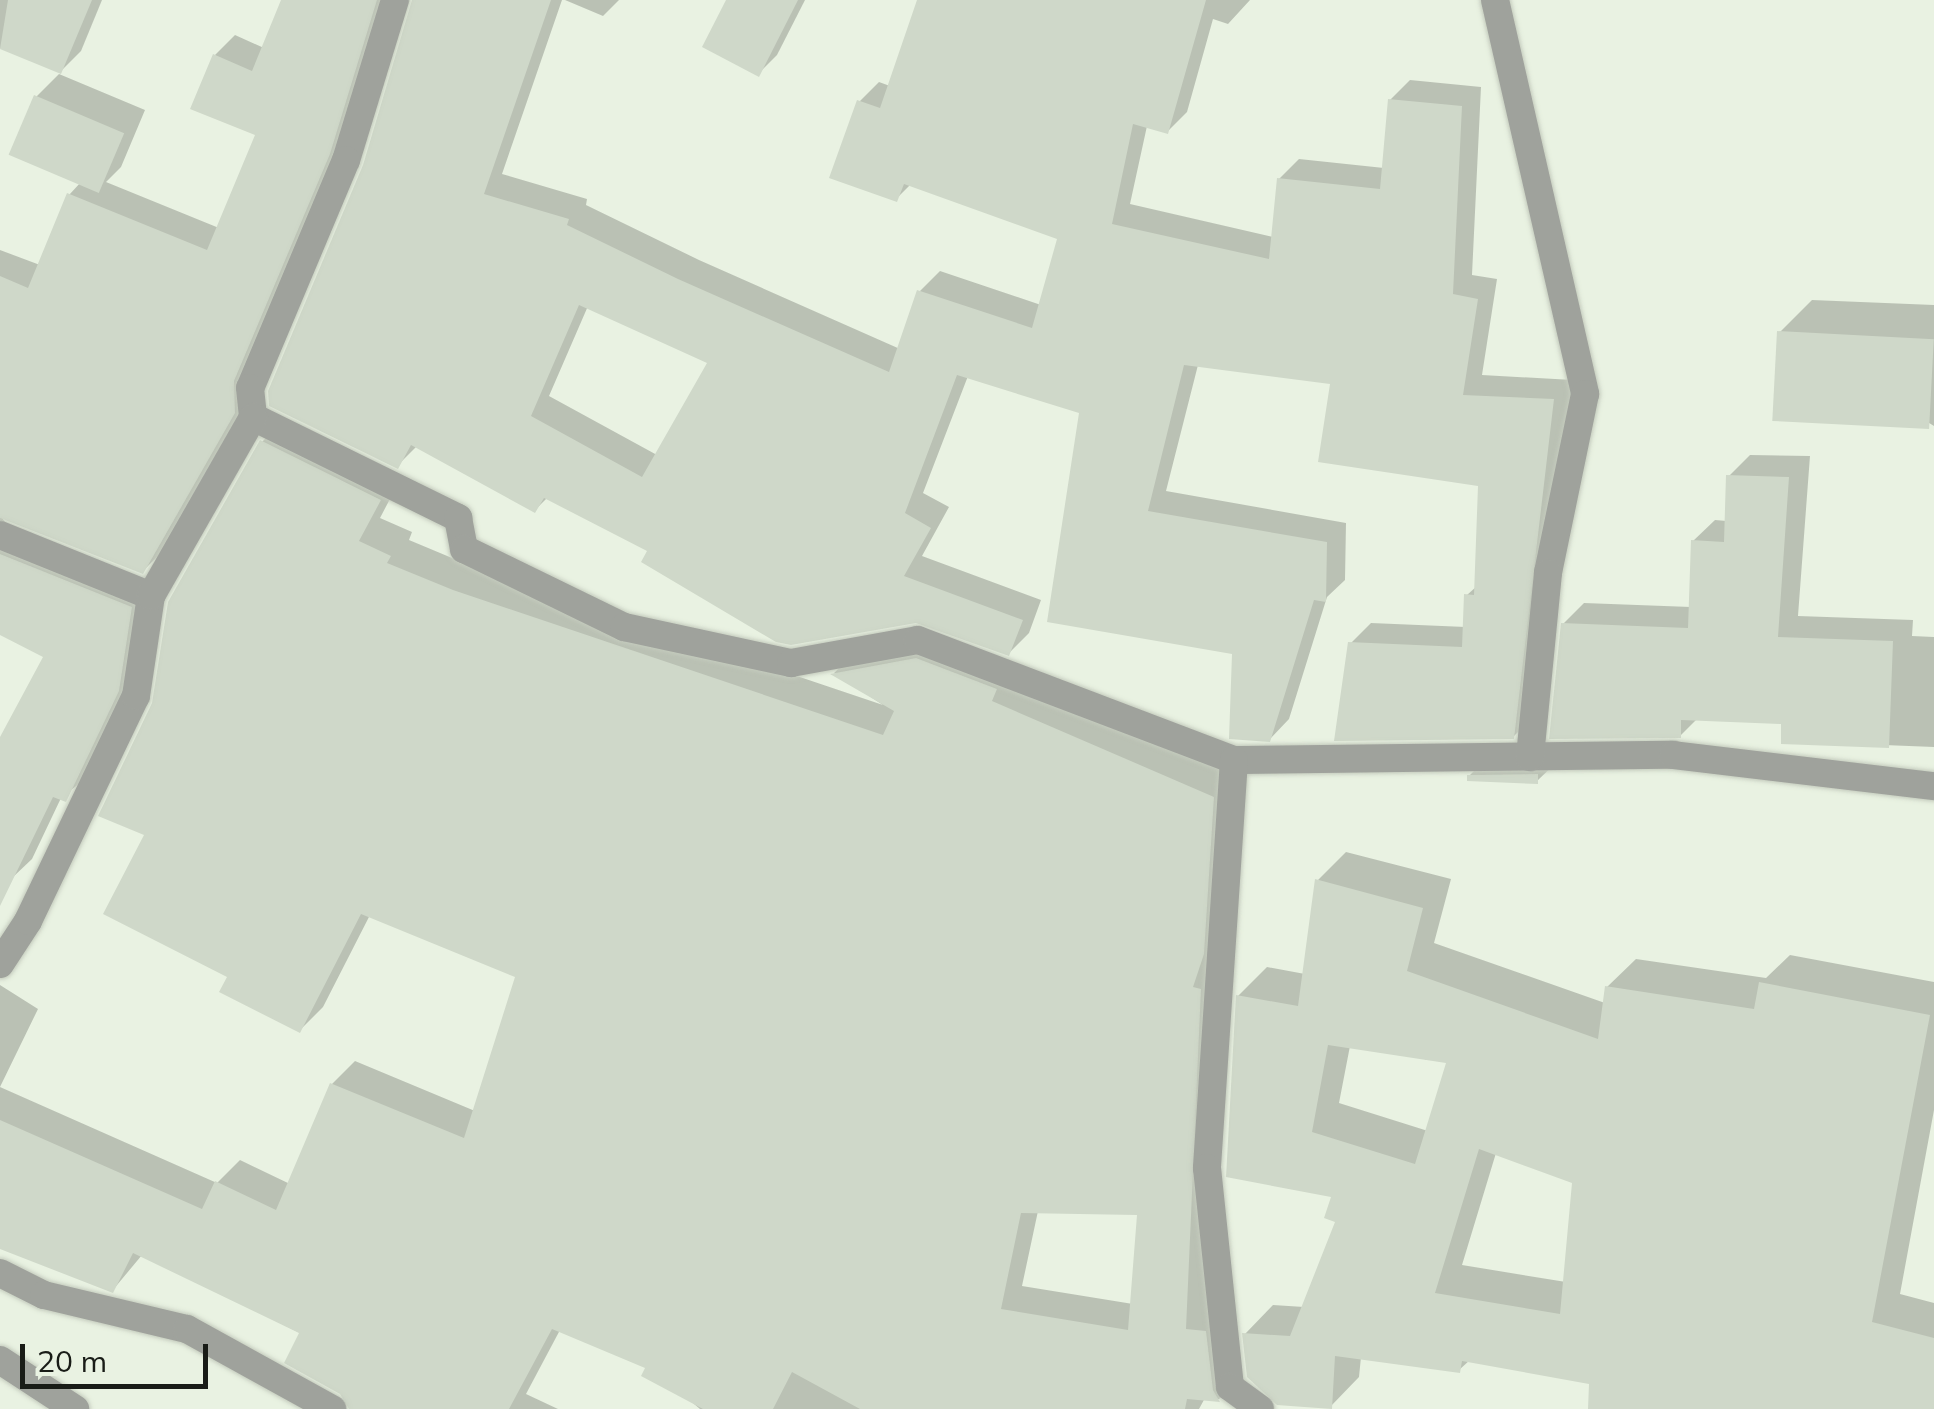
<!DOCTYPE html>
<html>
<head>
<meta charset="utf-8">
<style>
	body { margin:0 }
	#map { position:relative; width:1934px; height:1409px; overflow:hidden; background:#e9f2e2; font-family:Mulish,sans-serif }
	div>[style] { position:absolute }
	.shadow>* { inset:0; background:#0003 }
	.building>* { inset:0; background:#cfd8c9; transform-origin:0 0 }
	.roads { filter:drop-shadow(0 0 2px #c4cbbd) drop-shadow(0 0 2px #c4cbbd) }
	.minor>* { height:28px; margin:-14px; padding:0 14px; transform-origin:14px; border-radius:14px; background:#9fa29c }
	span { translate:-50% -50%; white-space:nowrap; text-align:center; line-height:1.15; -webkit-text-stroke:9px #e9f2e2; paint-order:stroke }
	.scale { position:absolute; left:20px; top:1344px; width:188px; height:45px; box-sizing:border-box; border:5px solid #191c17; border-top:0; padding-left:12px; font-size:30px; line-height:35px; white-space:nowrap; color:#191c17; -webkit-text-stroke:8px #e9f2e2; paint-order:stroke }
</style>
</head>
<body>
<div id="map">
	<div class="shadow">
		<i style="clip-path:polygon(0 0,102px 0,81px 51px,60px 72px,0 48px)"></i>
		<i style="clip-path:polygon(284px 0,389px 0,254px 391px,163px 551px,143px 571px,2px 518px,13px 532px,150px 587px,138px 669px,85px 779px,61px 798px,32px 859px,12px 878px,0 872px,0 742px,46px 656px,0 632px,0 250px,40px 265px,69px 195px,81px 182px,36px 97px,59px 74px,145px 110px,121px 167px,106px 182px,219px 228px,258px 133px,215px 55px,235px 35px,264px 48px)"></i>
		<i style="clip-path:polygon(evenodd,413px 0,562px 0,502px 174px,587px 199px,586px 205px,699px 260px,900px 349px,920px 291px,940px 271px,1041px 305px,1060px 238px,911px 184px,896px 199px,859px 102px,879px 82px,890px 86px,920px 0,1250px 0,1228px 24px,1213px 19px,1187px 112px,1167px 132px,1147px 126px,1130px 204px,1273px 237px,1279px 179px,1299px 159px,1384px 168px,1390px 100px,1410px 80px,1481px 87px,1472px 275px,1497px 279px,1482px 375px,1573px 380px,1533px 717px,1513px 737px,1350px 644px,1371px 623px,1466px 627px,1467px 595px,1477px 586px,1481px 484px,1333px 381px,1198px 365px,1166px 491px,1346px 523px,1345px 580px,1327px 597px,1289px 719px,1269px 740px,1235px 652px,1082px 411px,968px 376px,923px 493px,949px 507px,922px 556px,1041px 600px,1029px 633px,1009px 653px,916px 620px,651px 550px,548px 497px,535px 510px,417px 446px,397px 466px,365px 166px,413px 0,588px 306px,710px 362px,657px 455px,549px 396px,588px 306px)"></i>
		<i style="clip-path:polygon(565px 0,619px 0,603px 16px)"></i>
		<i style="clip-path:polygon(729px 0,805px 0,777px 55px,758px 74px)"></i>
		<i style="clip-path:polygon(1812px 300px,1934px 305px,1934px 426px,1780px 332px)"></i>
		<i style="clip-path:polygon(evenodd,285px 418px,402px 476px,380px 518px,412px 532px,409px 540px,476px 568px,883px 705px,834px 673px,856px 652px,941px 636px,1236px 774px,1208px 1307px,1229px 1309px,1242px 1377px,1219px 1399px,1205px 1398px,1199px 1409px,700px 1409px,649px 1366px,560px 1330px,526px 1394px,558px 1409px,454px 1409px,142px 1255px,112px 1291px,0 1246px,0 985px,38px 1009px,0 1087px,217px 1183px,240px 1160px,290px 1184px,332px 1084px,355px 1061px,475px 1111px,518px 976px,370px 915px,323px 1007px,300px 1030px,230px 976px,148px 833px,154px 704px,262px 442px,285px 418px,1038px 1211px,1140px 1213px,1133px 1304px,1022px 1286px,1038px 1211px)"></i>
		<i style="clip-path:polygon(1750px 455px,1810px 456px,1798px 616px,1913px 620px,1912px 636px,1934px 637px,1934px 747px,1783px 741px,1784px 722px,1698px 718px,1680px 736px,1563px 624px,1584px 603px,1691px 607px,1693px 541px,1715px 520px,1727px 521px,1729px 476px)"></i>
		<i style="clip-path:polygon(1492px 753px,1560px 759px,1537px 781px,1469px 776px)"></i>
		<i style="clip-path:polygon(evenodd,1346px 852px,1451px 879px,1434px 943px,1605px 1003px,1607px 987px,1636px 959px,1766px 978px,1790px 955px,1934px 982px,1934px 1110px,1900px 1294px,1934px 1303px,1934px 1409px,1598px 1409px,1608px 1385px,1470px 1360px,1459px 1370px,1361px 1357px,1359px 1377px,1331px 1406px,1245px 1334px,1273px 1305px,1304px 1307px,1338px 1220px,1334px 1195px,1238px 996px,1267px 967px,1305px 974px,1318px 880px,1346px 852px,1350px 1046px,1449px 1061px,1428px 1131px,1339px 1103px,1350px 1046px,1346px 852px,1496px 1153px,1574px 1182px,1566px 1282px,1462px 1265px,1496px 1153px)"></i>
	</div>
	<div class="building">
		<i style="clip-path:polygon(8px 0,92px 0,61px 74px,0 49px)"></i>
		<i style="clip-path:polygon(281px 0,377px 0,330px 154px,234px 381px,235px 413px,143px 574px,0 518px,0 276px,28px 288px,67px 193px,207px 250px,255px 135px,190px 109px,213px 54px,252px 71px)"></i>
		<i style="clip-path:polygon(evenodd,412px 0,551px 0,484px 194px,569px 219px,567px 225px,678px 279px,889px 372px,917px 290px,1032px 328px,1057px 239px,904px 184px,897px 202px,829px 178px,857px 100px,880px 108px,917px 0,1206px 0,1168px 134px,1133px 124px,1112px 224px,1269px 259px,1277px 178px,1380px 189px,1388px 99px,1462px 106px,1453px 294px,1478px 299px,1463px 395px,1554px 399px,1514px 739px,1334px 741px,1348px 642px,1462px 647px,1464px 594px,1474px 595px,1478px 486px,1318px 462px,1330px 384px,1184px 365px,1148px 511px,1327px 542px,1326px 602px,1314px 600px,1270px 742px,1229px 739px,1232px 654px,1047px 622px,1079px 413px,957px 375px,905px 513px,931px 528px,904px 576px,1023px 620px,1009px 656px,916px 623px,791px 645px,776px 642px,641px 562px,647px 551px,544px 498px,535px 513px,411px 445px,398px 469px,269px 406px,268px 391px,363px 165px,412px 0,579px 305px,707px 363px,642px 477px,531px 416px,579px 305px)"></i>
		<i style="clip-path:polygon(726px 0,798px 0,759px 77px,702px 47px)"></i>
		<i style="left:34px;top:95px;width:98px;height:65px;rotate:23deg"></i>
		<i style="left:1777px;top:331px;width:157px;height:90px;rotate:3deg"></i>
		<i style="clip-path:polygon(evenodd,260px 440px,381px 500px,359px 541px,391px 556px,387px 563px,453px 590px,883px 735px,894px 711px,830px 674px,916px 658px,997px 689px,992px 701px,1214px 797px,1204px 954px,1193px 987px,1201px 989px,1186px 1329px,1206px 1331px,1213px 1390px,1220px 1402px,1187px 1399px,1185px 1409px,860px 1409px,792px 1372px,773px 1409px,703px 1409px,641px 1376px,645px 1368px,552px 1329px,509px 1409px,349px 1409px,340px 1394px,284px 1363px,299px 1333px,133px 1253px,113px 1293px,0 1249px,0 1120px,202px 1209px,215px 1181px,276px 1210px,330px 1083px,464px 1138px,515px 977px,361px 914px,300px 1033px,219px 992px,227px 977px,103px 914px,144px 835px,98px 816px,152px 703px,168px 602px,260px 440px,1021px 1213px,1137px 1215px,1128px 1330px,1001px 1309px,1021px 1213px)"></i>
		<i style="clip-path:polygon(1726px 475px,1789px 477px,1778px 637px,1893px 641px,1889px 748px,1781px 744px,1781px 724px,1681px 720px,1681px 738px,1549px 739px,1561px 623px,1688px 628px,1691px 540px,1724px 542px)"></i>
		<i style="clip-path:polygon(0 554px,132px 607px,119px 691px,66px 802px,53px 797px,0 906px,0 737px,43px 657px,0 635px)"></i>
		<i style="clip-path:polygon(1538px 774px,1538px 784px,1467px 781px,1467px 775px)"></i>
		<i style="clip-path:polygon(evenodd,1315px 879px,1423px 908px,1407px 971px,1598px 1039px,1605px 986px,1754px 1009px,1759px 982px,1930px 1015px,1872px 1322px,1934px 1338px,1934px 1409px,1588px 1409px,1589px 1384px,1462px 1361px,1460px 1373px,1335px 1356px,1332px 1409px,1277px 1405px,1247px 1377px,1242px 1333px,1290px 1336px,1335px 1222px,1324px 1218px,1331px 1197px,1226px 1177px,1236px 995px,1298px 1006px,1315px 879px,1328px 1045px,1446px 1063px,1415px 1164px,1312px 1132px,1328px 1045px,1315px 879px,1479px 1149px,1572px 1183px,1560px 1314px,1435px 1293px,1479px 1149px)"></i>
	</div>
	<div class="roads">
		<div class="minor">
			<i style="left:395px;top:0;width:167px;rotate:107deg"></i>
			<i style="left:346px;top:160px;width:247px;rotate:112.8deg"></i>
			<i style="left:250px;top:388px;width:29px;rotate:84deg"></i>
			<i style="left:253px;top:417px;width:229px;rotate:26.2deg"></i>
			<i style="left:458px;top:518px;width:32px;rotate:79deg"></i>
			<i style="left:464px;top:549px;width:178px;rotate:26deg"></i>
			<i style="left:624px;top:627px;width:171px;rotate:12.2deg"></i>
			<i style="left:791px;top:663px;width:129px;rotate:-10.3deg"></i>
			<i style="left:918px;top:640px;width:338px;rotate:20.8deg"></i>
			<i style="left:1234px;top:760px;width:439px;rotate:-0.7deg"></i>
			<i style="left:1673px;top:755px;width:263px;rotate:6.8deg"></i>
			<i style="left:1495px;top:0;width:404px;rotate:77.1deg"></i>
			<i style="left:1585px;top:394px;width:183px;rotate:101.7deg"></i>
			<i style="left:1548px;top:573px;width:185px;rotate:95.6deg"></i>
			<i style="left:0;top:535px;width:163px;rotate:22deg"></i>
			<i style="left:1234px;top:760px;width:409px;rotate:93.8deg"></i>
			<i style="left:1207px;top:1168px;width:220px;rotate:84deg"></i>
			<i style="left:1230px;top:1387px;width:37px;rotate:36deg"></i>
			<i style="left:0;top:964px;width:51px;rotate:-56.9deg"></i>
			<i style="left:28px;top:921px;width:250px;rotate:-64.4deg"></i>
			<i style="left:136px;top:696px;width:101px;rotate:-81.5deg"></i>
			<i style="left:151px;top:596px;width:206px;rotate:-60.3deg"></i>
			<i style="left:0;top:1273px;width:49px;rotate:26.6deg"></i>
			<i style="left:44px;top:1295px;width:147px;rotate:13.4deg"></i>
			<i style="left:187px;top:1329px;width:166px;rotate:28.9deg"></i>
			<i style="left:0;top:1360px;width:90px;rotate:33.2deg"></i>
		</div>
	</div>
	<div class="scale">20 m</div>
</div>
</body>
</html>
